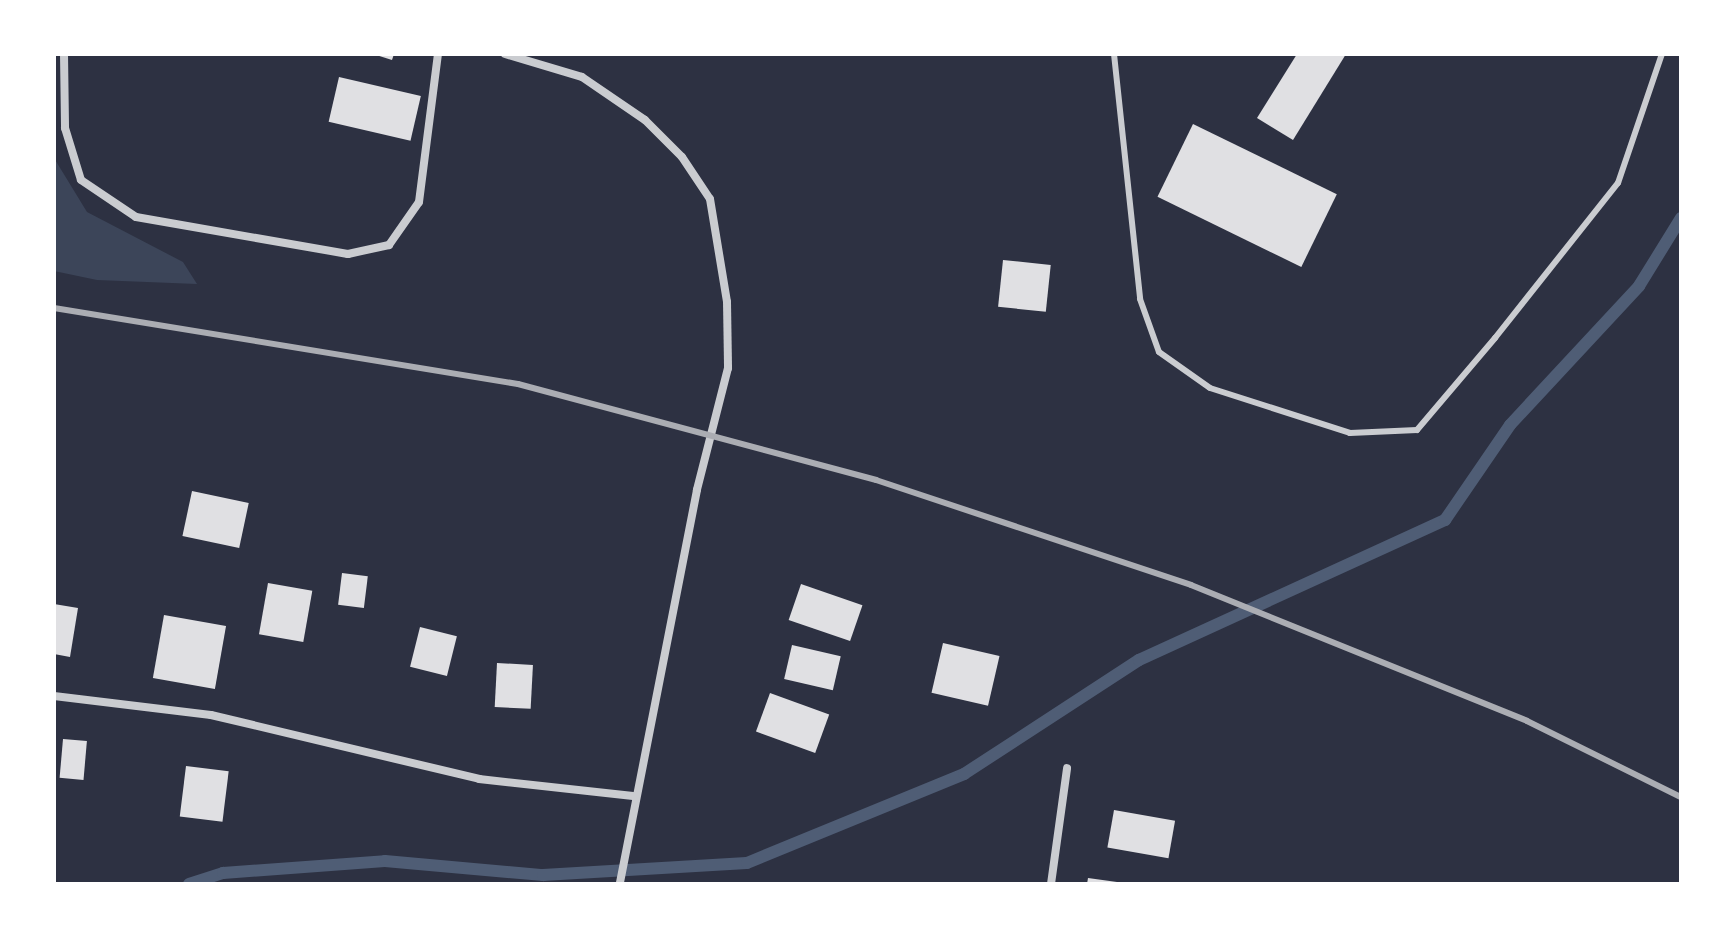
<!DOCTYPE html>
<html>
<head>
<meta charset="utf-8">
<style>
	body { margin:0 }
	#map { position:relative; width:1735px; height:938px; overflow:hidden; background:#2d3142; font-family:Georgia,serif }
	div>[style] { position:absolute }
	.green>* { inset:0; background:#3c4559 }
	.stream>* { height:12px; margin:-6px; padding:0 6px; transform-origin:6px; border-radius:6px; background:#4f5d75 }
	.building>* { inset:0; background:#e0e0e3; transform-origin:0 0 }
	.service>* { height:6px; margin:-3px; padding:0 3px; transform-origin:3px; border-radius:3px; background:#caccd0 }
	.minor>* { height:8px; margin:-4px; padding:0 4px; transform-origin:4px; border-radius:4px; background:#caccd0 }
	.rail>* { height:6px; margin:-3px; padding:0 3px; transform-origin:3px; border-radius:3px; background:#abadb3 }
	span { translate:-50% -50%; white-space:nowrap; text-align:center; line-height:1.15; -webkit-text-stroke:7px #fff; paint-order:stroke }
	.frame { position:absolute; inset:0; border:56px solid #fff; pointer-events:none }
</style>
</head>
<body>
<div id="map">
	<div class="green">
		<i style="clip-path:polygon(54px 158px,87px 212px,183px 262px,197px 284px,97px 280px,54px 271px)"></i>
	</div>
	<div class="stream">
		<i style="left:189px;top:884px;width:36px;rotate:-18deg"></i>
		<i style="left:223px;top:873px;width:162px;rotate:-4.2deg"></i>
		<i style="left:385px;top:861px;width:159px;rotate:5.1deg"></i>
		<i style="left:543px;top:875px;width:204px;rotate:-3.4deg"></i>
		<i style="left:747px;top:863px;width:235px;rotate:-22.3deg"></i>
		<i style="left:964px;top:774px;width:209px;rotate:-33.1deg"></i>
		<i style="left:1139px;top:660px;width:337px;rotate:-24.6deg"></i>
		<i style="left:1445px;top:520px;width:115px;rotate:-55.6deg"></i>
		<i style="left:1510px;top:425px;width:190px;rotate:-47.1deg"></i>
		<i style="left:1639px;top:286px;width:80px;rotate:-58.3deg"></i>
	</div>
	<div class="building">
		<i style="clip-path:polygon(373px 54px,394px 54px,392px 60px)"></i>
		<i style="clip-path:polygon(1297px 54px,1346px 54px,1293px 140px,1257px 118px)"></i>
		<i style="left:339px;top:77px;width:84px;height:46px;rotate:13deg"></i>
		<i style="left:1193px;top:124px;width:160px;height:81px;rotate:26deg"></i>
		<i style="left:1003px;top:260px;width:48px;height:47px;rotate:6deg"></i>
		<i style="left:192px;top:491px;width:58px;height:46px;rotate:12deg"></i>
		<i style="left:342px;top:573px;width:26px;height:32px;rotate:7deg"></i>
		<i style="left:268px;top:583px;width:45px;height:52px;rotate:10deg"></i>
		<i style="left:801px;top:584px;width:65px;height:38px;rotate:19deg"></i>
		<i style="clip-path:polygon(54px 604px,78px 608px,70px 657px,54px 654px)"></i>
		<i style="left:164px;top:615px;width:63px;height:64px;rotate:10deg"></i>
		<i style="left:420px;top:627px;width:38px;height:41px;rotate:14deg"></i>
		<i style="left:943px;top:643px;width:58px;height:51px;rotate:13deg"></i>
		<i style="left:792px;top:645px;width:50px;height:35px;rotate:13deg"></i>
		<i style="left:497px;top:663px;width:36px;height:44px;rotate:3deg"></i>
		<i style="left:770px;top:693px;width:63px;height:41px;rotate:20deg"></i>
		<i style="left:63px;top:739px;width:24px;height:39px;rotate:5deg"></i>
		<i style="left:186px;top:766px;width:43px;height:51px;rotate:7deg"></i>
		<i style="left:1114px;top:810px;width:62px;height:38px;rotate:10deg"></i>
		<i style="clip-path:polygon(1088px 878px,1117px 882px,1117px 884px,1087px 884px)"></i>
	</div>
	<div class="service">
		<i style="left:1114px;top:54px;width:246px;rotate:83.9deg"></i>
		<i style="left:1140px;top:299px;width:56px;rotate:70.3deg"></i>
		<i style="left:1159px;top:352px;width:62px;rotate:35.2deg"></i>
		<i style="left:1210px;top:388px;width:147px;rotate:17.8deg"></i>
		<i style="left:1350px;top:433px;width:67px;rotate:-2.6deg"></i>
		<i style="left:1417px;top:430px;width:121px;rotate:-49.7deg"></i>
		<i style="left:1495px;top:338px;width:198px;rotate:-51.6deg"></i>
		<i style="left:1618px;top:183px;width:136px;rotate:-71.2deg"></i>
	</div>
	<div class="minor">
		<i style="left:64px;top:54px;width:74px;rotate:89.2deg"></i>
		<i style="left:65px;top:128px;width:54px;rotate:72.9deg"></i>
		<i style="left:81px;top:180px;width:66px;rotate:33.9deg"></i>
		<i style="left:136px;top:217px;width:215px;rotate:9.9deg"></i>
		<i style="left:348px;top:254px;width:42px;rotate:-12.4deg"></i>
		<i style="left:389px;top:245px;width:52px;rotate:-55.1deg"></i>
		<i style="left:419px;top:202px;width:149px;rotate:-82.7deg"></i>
		<i style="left:505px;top:54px;width:80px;rotate:16.6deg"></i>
		<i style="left:582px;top:77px;width:76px;rotate:34.3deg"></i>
		<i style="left:645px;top:120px;width:52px;rotate:45deg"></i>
		<i style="left:682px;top:157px;width:50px;rotate:56.3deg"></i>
		<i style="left:710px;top:199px;width:104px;rotate:80.6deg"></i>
		<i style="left:727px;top:302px;width:66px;rotate:89.1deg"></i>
		<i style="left:728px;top:368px;width:126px;rotate:104.3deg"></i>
		<i style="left:697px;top:490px;width:401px;rotate:101.1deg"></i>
		<i style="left:54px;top:696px;width:158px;rotate:6.9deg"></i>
		<i style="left:211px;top:715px;width:276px;rotate:13.4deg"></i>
		<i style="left:479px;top:779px;width:155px;rotate:6.3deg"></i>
		<i style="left:1051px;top:884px;width:117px;rotate:-82.1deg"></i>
	</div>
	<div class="rail">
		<i style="left:54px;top:308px;width:470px;rotate:9.3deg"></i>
		<i style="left:518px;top:384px;width:371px;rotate:15deg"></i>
		<i style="left:876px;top:480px;width:332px;rotate:18.4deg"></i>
		<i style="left:1191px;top:585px;width:362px;rotate:22deg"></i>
		<i style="left:1527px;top:721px;width:172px;rotate:26.3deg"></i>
	</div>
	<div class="frame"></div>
</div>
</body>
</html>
